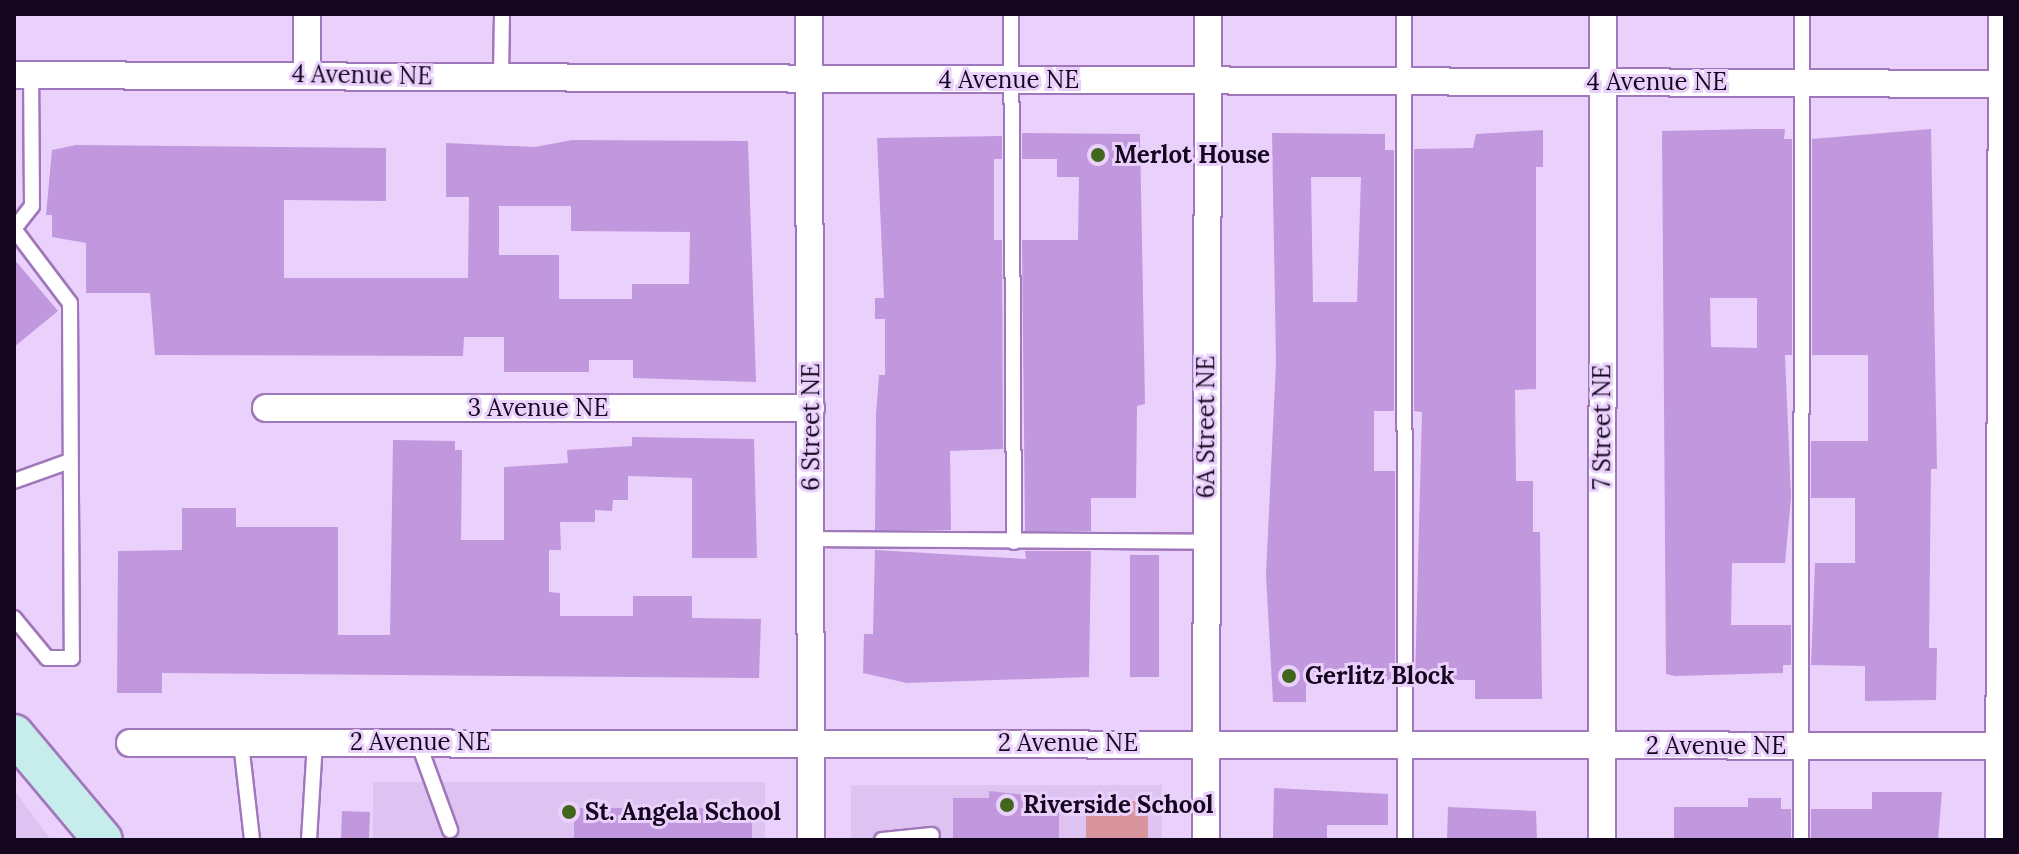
<!DOCTYPE html>
<style>
body{margin:0}
#map{position:relative;width:2019px;height:854px;overflow:hidden;background:#ead1fc;font-family:Lora,serif}
div>[style]{position:absolute}
[style*='--x']{left:calc(var(--x)*1px);top:calc(var(--y)*1px);width:calc(var(--w)*1px);rotate:calc(var(--a)*1deg)}
.built>*{inset:0;background:#dec2f2;transform-origin:0 0}
.green>*{inset:0;background:#d9959d;transform-origin:0 0}
.building>*{inset:0;background:#c197dd;transform-origin:0 0}
.roads{filter:drop-shadow(2px 0 #a077ba) drop-shadow(-2px 0 #a077ba) drop-shadow(0 2px #a077ba) drop-shadow(0 -2px #a077ba)}
.service>*{height:14px;margin:-7px;padding:0 7px;transform-origin:7px;border-radius:7px;background:#fff}
.minor>*{height:26px;margin:-13px;padding:0 13px;transform-origin:13px;border-radius:13px;background:#fff}
.secondary>*{height:38px;margin:-19px;padding:0 19px;transform-origin:19px;border-radius:19px;background:#c6edec}
.dots>*{width:22px;height:22px;translate:-50% -50%;box-sizing:border-box;border:4px solid #ead1fc;border-radius:50%}
span{translate:-50% -50%;white-space:nowrap;text-align:center;line-height:1.15;-webkit-text-stroke:6px #ead1fc;paint-order:stroke}
.street-label{font-size:24px;color:#15061f}
.poi-label{font-size:24px;color:#15061f;font-weight:700}
.left{translate:0 -50%;text-align:left}
.frame{position:absolute;inset:0;border:16px solid #15061f;pointer-events:none}
</style>
<div id="map">
<div class="built">
<i style="left:765px;top:782px;width:58px;height:392px;rotate:90deg"></i>
<i style="left:851px;top:785px;width:311px;height:55px"></i>
<i style="clip-path:polygon(14px 790px,51px 840px,14px 840px)"></i>
</div>
<div class="green">
<i style="left:1086px;top:801px;width:62px;height:39px"></i>
</div>
<div class="building">
<i style="clip-path:polygon(evenodd,1756px 129px,1785px 129px,1784px 139px,1792px 139px,1792px 355px,1785px 355px,1791px 497px,1785px 563px,1732px 563px,1731px 625px,1791px 625px,1791px 665px,1783px 665px,1783px 673px,1675px 676px,1666px 674px,1662px 131px,1756px 129px,1710px 298px,1757px 298px,1757px 348px,1711px 347px,1710px 298px)"></i>
<i style="clip-path:polygon(1931px 129px,1937px 469px,1931px 469px,1929px 648px,1937px 648px,1936px 700px,1865px 701px,1865px 666px,1811px 665px,1815px 563px,1855px 563px,1855px 498px,1811px 498px,1811px 441px,1868px 441px,1868px 355px,1812px 355px,1812px 139px)"></i>
<i style="clip-path:polygon(1543px 130px,1543px 167px,1536px 167px,1536px 389px,1515px 390px,1516px 481px,1533px 481px,1533px 532px,1540px 532px,1542px 699px,1475px 699px,1475px 680px,1415px 680px,1422px 412px,1414px 411px,1414px 149px,1473px 148px,1476px 134px)"></i>
<i style="clip-path:polygon(1022px 133px,1140px 134px,1145px 404px,1137px 406px,1136px 498px,1091px 498px,1091px 531px,1025px 531px,1022px 240px,1078px 240px,1079px 177px,1057px 177px,1057px 159px,1022px 159px)"></i>
<i style="clip-path:polygon(evenodd,1272px 133px,1385px 134px,1385px 150px,1394px 150px,1394px 411px,1374px 411px,1374px 471px,1395px 471px,1395px 680px,1306px 685px,1306px 702px,1273px 702px,1266px 575px,1276px 362px,1272px 133px,1311px 177px,1361px 177px,1357px 302px,1313px 302px,1311px 177px)"></i>
<i style="clip-path:polygon(1002px 136px,1002px 159px,994px 159px,994px 240px,1002px 240px,1003px 449px,950px 451px,951px 530px,875px 530px,876px 415px,879px 375px,885px 375px,885px 319px,875px 319px,875px 298px,884px 298px,877px 138px)"></i>
<i style="clip-path:polygon(evenodd,572px 140px,748px 141px,756px 382px,633px 378px,633px 360px,589px 360px,589px 372px,504px 372px,504px 337px,464px 337px,463px 356px,155px 355px,150px 293px,86px 293px,86px 243px,52px 237px,52px 215px,46px 215px,52px 150px,76px 145px,386px 148px,386px 201px,284px 200px,284px 278px,468px 278px,469px 197px,446px 197px,446px 143px,535px 147px,572px 140px,499px 206px,571px 206px,571px 231px,690px 232px,689px 284px,632px 284px,632px 299px,559px 299px,559px 255px,499px 255px,499px 206px)"></i>
<i style="clip-path:polygon(14px 259px,58px 311px,14px 347px)"></i>
<i style="clip-path:polygon(632px 437px,754px 439px,757px 558px,692px 558px,692px 478px,628px 476px,628px 500px,613px 500px,612px 511px,595px 510px,595px 522px,560px 522px,561px 550px,549px 550px,549px 592px,560px 593px,560px 616px,633px 616px,633px 596px,692px 596px,692px 618px,761px 619px,759px 678px,162px 673px,162px 693px,117px 693px,118px 551px,182px 550px,182px 508px,236px 508px,236px 527px,338px 527px,338px 635px,390px 635px,393px 440px,455px 441px,455px 450px,462px 450px,461px 540px,504px 540px,504px 467px,568px 463px,567px 450px,632px 446px)"></i>
<i style="clip-path:polygon(875px 550px,1026px 559px,1025px 551px,1091px 551px,1089px 677px,907px 683px,863px 673px,864px 634px,873px 634px)"></i>
<i style="left:1130px;top:555px;width:29px;height:122px"></i>
<i style="clip-path:polygon(1274px 788px,1388px 794px,1388px 825px,1327px 825px,1327px 838px,1273px 838px)"></i>
<i style="clip-path:polygon(989px 791px,1059px 799px,1059px 840px,953px 840px,953px 798px,989px 798px)"></i>
<i style="clip-path:polygon(1872px 792px,1942px 792px,1938px 840px,1811px 840px,1811px 809px,1872px 809px)"></i>
<i style="clip-path:polygon(1748px 798px,1781px 798px,1781px 809px,1791px 809px,1791px 840px,1674px 840px,1674px 807px,1748px 807px)"></i>
<i style="clip-path:polygon(1448px 807px,1536px 811px,1537px 840px,1447px 840px)"></i>
<i style="left:574px;top:808px;width:178px;height:32px"></i>
<i style="left:342px;top:811px;width:28px;height:29px;rotate:2deg"></i>
</div>
<div class="roads">
<div class="service">
<i style="--x:1011;--y:14;--w:528;--a:89.67"></i>
<i style="--x:1404;--y:14;--w:826;--a:89.93"></i>
<i style="--x:501;--y:76;--w:62;--a:-89.1"></i>
<i style="--x:14;--y:229;--w:93;--a:52.9"></i>
<i style="--x:70;--y:303;--w:355;--a:89.7"></i>
<i style="--x:72;--y:658;--w:25;--a:180"></i>
<i style="--x:47;--y:658;--w:52;--a:-129.5"></i>
<i style="--x:14;--y:229;--w:29;--a:-52"></i>
<i style="--x:32;--y:206;--w:131;--a:-90.4"></i>
<i style="--x:14;--y:481;--w:56;--a:-19.7"></i>
<i style="--x:810;--y:539;--w:395;--a:0.4"></i>
<i style="--x:418;--y:742;--w:94;--a:70"></i>
<i style="--x:241;--y:743;--w:98;--a:83.5"></i>
<i style="--x:309;--y:840;--w:98;--a:-86.5"></i>
<i style="--x:882;--y:840;--w:50;--a:-5.7"></i>
<i style="--x:1801;--y:840;--w:826;--a:-89.93"></i>
</div>
<div class="minor">
<i style="--x:307;--y:14;--w:60;--a:90"></i>
<i style="--x:809;--y:14;--w:826;--a:89.86"></i>
<i style="--x:14;--y:75;--w:1991;--a:0.26"></i>
<i style="--x:266;--y:408;--w:545;--a:0"></i>
<i style="--x:130;--y:743;--w:1875;--a:0.09"></i>
<i style="--x:1206;--y:840;--w:826;--a:-89.86"></i>
<i style="--x:1602;--y:840;--w:826;--a:-89.93"></i>
<i style="--x:1999;--y:840;--w:826;--a:-89.79"></i>
</div>
<div class="secondary">
<i style="--x:14;--y:734;--w:138;--a:50"></i>
</div>
</div>
<div class="dots">
<i style="left:1098px;top:155px;background:#43661d"></i>
<i style="left:1289px;top:676px;background:#43661d"></i>
<i style="left:1007px;top:805px;background:#43661d"></i>
<i style="left:569px;top:812px;background:#43661d"></i>
</div>
<div class="street-label">
<span style="left:362px;top:75px;rotate:1deg">4 Avenue NE</span>
<span style="left:1009px;top:80px">4 Avenue NE</span>
<span style="left:1657px;top:82px">4 Avenue NE</span>
<span style="left:538px;top:408px">3 Avenue NE</span>
<span style="left:811px;top:427px;rotate:-90deg">6 Street NE</span>
<span style="left:1206px;top:427px;rotate:-90deg">6A Street NE</span>
<span style="left:1602px;top:427px;rotate:-90deg">7 Street NE</span>
<span style="left:420px;top:742px">2 Avenue NE</span>
<span style="left:1068px;top:743px">2 Avenue NE</span>
<span style="left:1716px;top:746px">2 Avenue NE</span>
</div>
<div class="poi-label">
<span class="left" style="left:1114px;top:155px">Merlot House</span>
<span class="left" style="left:1305px;top:676px">Gerlitz Block</span>
<span class="left" style="left:1023px;top:805px">Riverside School</span>
<span class="left" style="left:585px;top:812px">St. Angela School</span>
</div>
<div class="frame"></div>
</div>
